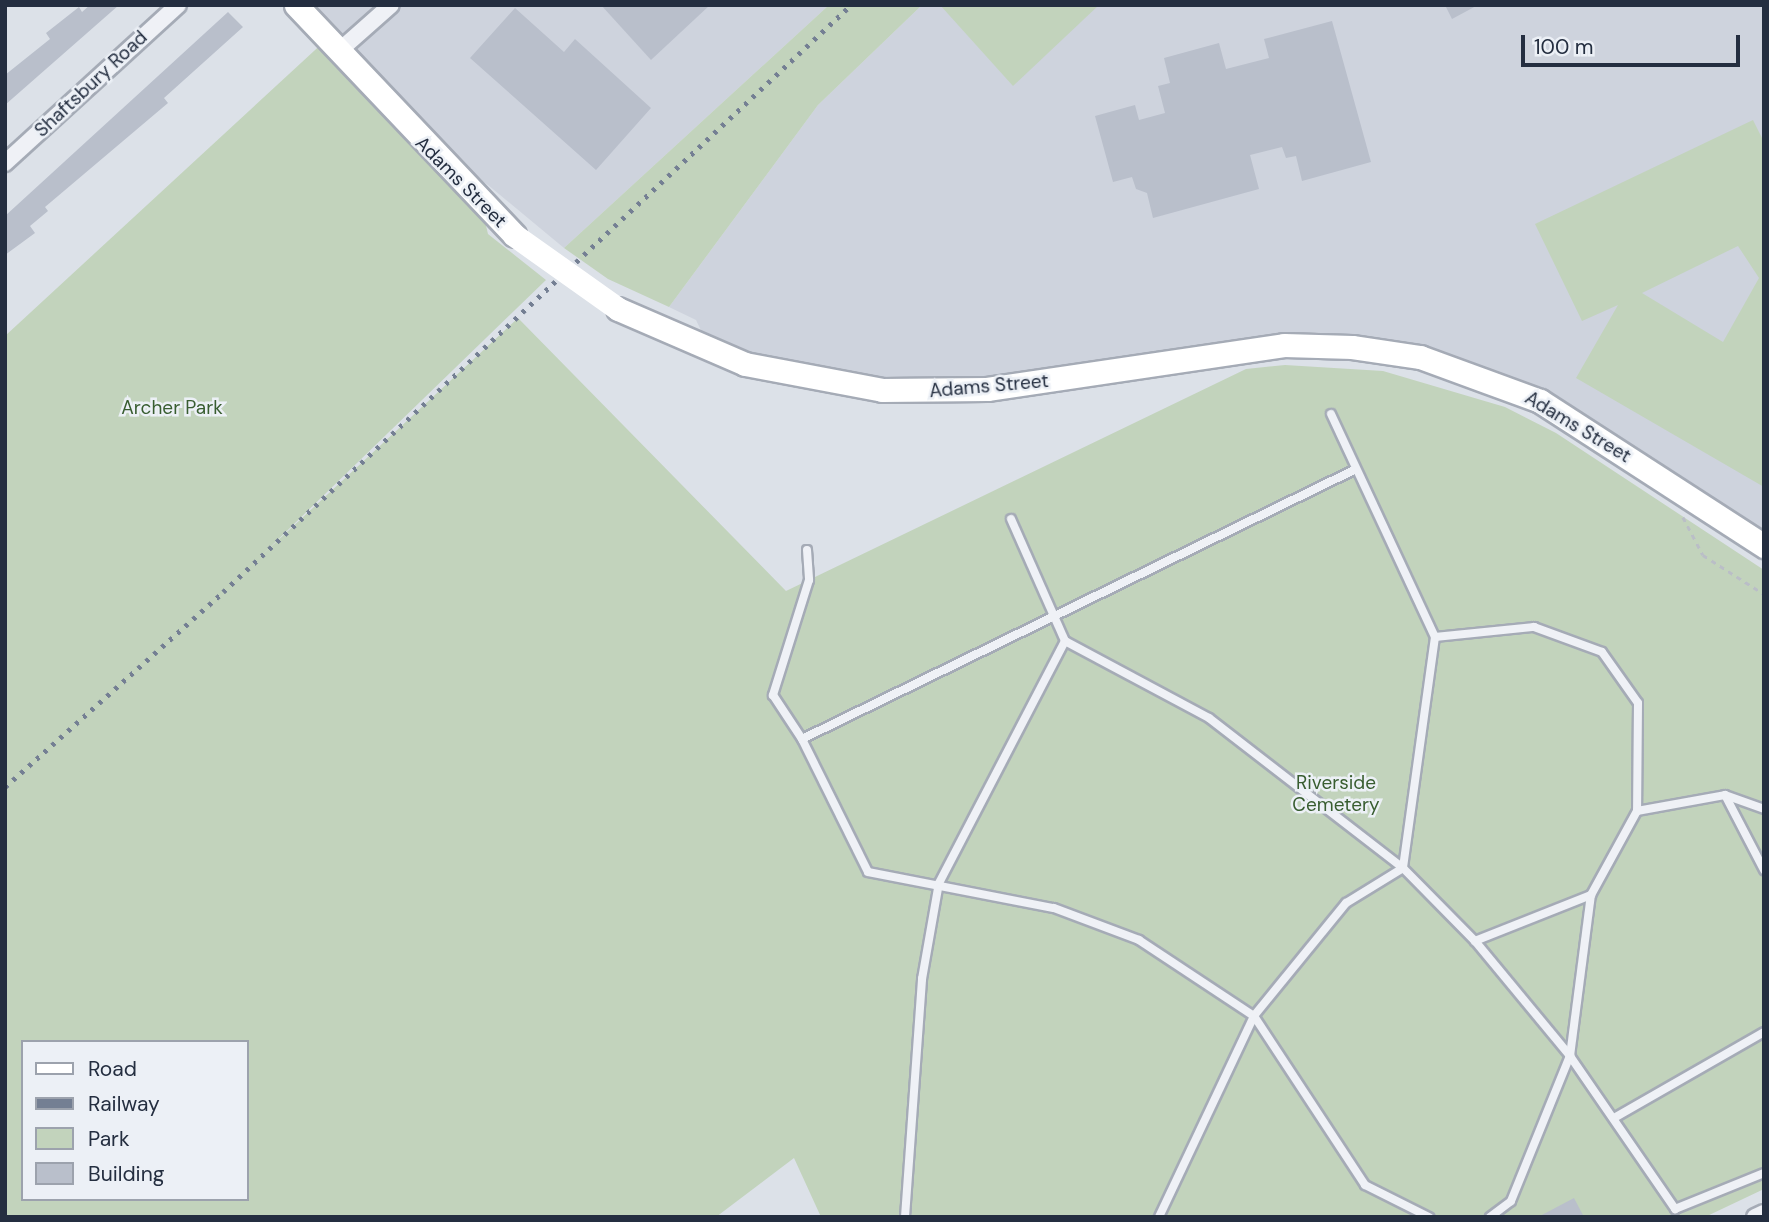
<!DOCTYPE html>
<style>
body{margin:0}
#map{position:relative;width:1769px;height:1222px;overflow:hidden;background:#dce1e8;font-family:"DM Sans",sans-serif}
div>[style]{position:absolute}
[style*='--x']{left:calc(var(--x)*1px);top:calc(var(--y)*1px);width:calc(var(--w)*1px);rotate:calc(var(--a)*1deg)}
.built>*{inset:0;background:#ced3dd}
.green>*{inset:0;background:#c2d3bc}
.building>*{inset:0;background:#b9bfcb}
.path>*{height:2.5px;margin-top:-1.25px;transform-origin:0;background:repeating-linear-gradient(90deg,#babec7 0 5px,transparent 0 10px)}
.roads{filter:drop-shadow(2px 0 #a5abb6) drop-shadow(-2px 0 #a5abb6) drop-shadow(0 2px #a5abb6) drop-shadow(0 -2px #a5abb6)}
.lane>*{height:8px;margin:-4px;padding:0 4px;transform-origin:4px;border-radius:4px;background:#eff1f6}
.street>*{height:16px;margin:-8px;padding:0 8px;transform-origin:8px;border-radius:8px;background:#eff1f6}
.secondary>*{height:23px;margin:-11.5px;padding:0 11.5px;transform-origin:11.5px;border-radius:11.5px;background:#fff}
.rail>*{height:4.5px;margin-top:-2.25px;transform-origin:0;background:repeating-linear-gradient(90deg,#747f93 0 3.5px,transparent 0 10.5px)}
.secondary-bridge>*{height:23px;margin:-11.5px;padding:0 11.5px;transform-origin:11.5px;border-radius:11.5px;background:#fff}
span{translate:-50% -50%;white-space:nowrap;text-align:center;line-height:1.15;-webkit-text-stroke:5px #ecf0f6;paint-order:stroke}
.street-label{font-size:19px;color:#242e40}
.park-label{font-size:19px;color:#385d30}
.frame{position:absolute;inset:0;border:7px solid #242e40;pointer-events:none}
.legend{position:absolute;left:21px;top:1040px;width:228px;height:161px;box-sizing:border-box;background:#ecf0f6;border:2px solid #9ca2ad;margin:0;padding:9px 12px;list-style:none;font-size:21px;color:#242e40}
.legend li{display:flex;align-items:center;gap:14px;height:35px}
.legend b{width:35px;border:2px solid #9ca2ad}
.scale{position:absolute;left:1521px;top:35px;width:219px;height:32px;box-sizing:border-box;border:4px solid #242e40;border-top:0;padding-left:9px;font-size:21px;line-height:24px;white-space:nowrap;color:#242e40;-webkit-text-stroke:5px #ecf0f6;paint-order:stroke}
</style>
<div id="map">
<div class="built">
<i style="clip-path:polygon(296px 5px,829px 5px,564px 248px,488px 185px,417px 138px)"></i>
<i style="clip-path:polygon(922px 5px,1764px 5px,1764px 546px,1566px 416px,1352px 347px,952px 392px,712px 353px,696px 320px,669px 307px,818px 105px)"></i>
</div>
<div class="green">
<i style="clip-path:polygon(829px 5px,922px 5px,818px 105px,669px 307px,608px 279px,564px 248px)"></i>
<i style="clip-path:polygon(940px 5px,1099px 5px,1013px 86px)"></i>
<i style="clip-path:polygon(evenodd,327px 39px,481px 205px,488px 234px,546px 280px,261px 556px,518px 318px,786px 591px,1246px 369px,1285px 365px,1383px 371px,1505px 407px,1556px 433px,1764px 570px,1764px 1189px,1705px 1217px,821px 1217px,794px 1158px,716px 1217px,5px 1217px,5px 336px,327px 39px,23px 1042px,247px 1042px,247px 1199px,23px 1199px,23px 1042px)"></i>
<i style="clip-path:polygon(evenodd,1753px 120px,1764px 142px,1764px 487px,1576px 378px,1618px 305px,1582px 321px,1535px 224px,1753px 120px,1738px 246px,1759px 278px,1723px 342px,1642px 293px,1738px 246px)"></i>
</div>
<div class="building">
<i style="clip-path:polygon(90px 5px,119px 5px,5px 105px,5px 75px,50px 39px,46px 33px,79px 7px,82px 12px)"></i>
<i style="clip-path:polygon(601px 5px,710px 5px,651px 60px)"></i>
<i style="clip-path:polygon(1445px 5px,1478px 5px,1452px 19px)"></i>
<i style="clip-path:polygon(515px 8px,564px 52px,575px 39px,651px 108px,596px 170px,470px 58px)"></i>
<i style="clip-path:polygon(228px 12px,243px 27px,164px 98px,168px 103px,45px 207px,48px 211px,30px 226px,35px 233px,5px 255px,5px 216px)"></i>
<i style="clip-path:polygon(1332px 21px,1371px 162px,1302px 181px,1296px 156px,1286px 158px,1282px 147px,1250px 155px,1259px 189px,1153px 218px,1147px 193px,1136px 189px,1132px 177px,1113px 182px,1095px 116px,1135px 105px,1139px 120px,1165px 113px,1158px 86px,1170px 83px,1164px 58px,1219px 43px,1226px 69px,1269px 58px,1264px 39px)"></i>
<i style="clip-path:polygon(1574px 1198px,1584px 1217px,1538px 1217px)"></i>
</div>
<div class="path">
<i style="--x:1683;--y:517;--w:43;--a:62.2"></i>
<i style="--x:1703;--y:555;--w:72;--a:32.6"></i>
</div>
<div class="roads">
<div class="lane">
<i style="--x:1331;--y:414;--w:246;--a:65"></i>
<i style="--x:1435;--y:637;--w:233;--a:97.9"></i>
<i style="--x:1403;--y:868;--w:103;--a:45.4"></i>
<i style="--x:1475;--y:941;--w:149;--a:50.4"></i>
<i style="--x:1570;--y:1056;--w:186;--a:55.5"></i>
<i style="--x:1675;--y:1209;--w:96;--a:-22"></i>
<i style="--x:1011;--y:519;--w:133;--a:66.1"></i>
<i style="--x:1065;--y:641;--w:163;--a:28.1"></i>
<i style="--x:1209;--y:718;--w:245;--a:37.7"></i>
<i style="--x:1403;--y:868;--w:67;--a:148.4"></i>
<i style="--x:1346;--y:903;--w:146;--a:129.2"></i>
<i style="--x:1254;--y:1016;--w:222;--a:115.3"></i>
<i style="--x:807;--y:550;--w:30;--a:86"></i>
<i style="--x:809;--y:580;--w:121;--a:107.4"></i>
<i style="--x:773;--y:695;--w:53;--a:56.6"></i>
<i style="--x:802;--y:739;--w:148;--a:63.6"></i>
<i style="--x:868;--y:872;--w:189;--a:11"></i>
<i style="--x:1054;--y:908;--w:91;--a:20.6"></i>
<i style="--x:1139;--y:940;--w:138;--a:33.5"></i>
<i style="--x:1254;--y:1016;--w:202;--a:56.7"></i>
<i style="--x:1365;--y:1185;--w:72;--a:26.6"></i>
<i style="--x:1435;--y:637;--w:100;--a:-5.8"></i>
<i style="--x:1534;--y:627;--w:72;--a:20.2"></i>
<i style="--x:1602;--y:652;--w:62;--a:54.8"></i>
<i style="--x:1638;--y:703;--w:108;--a:90.5"></i>
<i style="--x:1637;--y:811;--w:96;--a:118.7"></i>
<i style="--x:1591;--y:895;--w:125;--a:158.4"></i>
<i style="--x:802;--y:739;--w:614;--a:-25.98"></i>
<i style="--x:1725;--y:795;--w:85;--a:62.5"></i>
<i style="--x:1637;--y:811;--w:89;--a:-10.3"></i>
<i style="--x:1725;--y:795;--w:41;--a:19.7"></i>
<i style="--x:1614;--y:1118;--w:173;--a:-29.8"></i>
<i style="--x:905;--y:1217;--w:239;--a:-85.9"></i>
<i style="--x:922;--y:979;--w:97;--a:-80"></i>
<i style="--x:939;--y:883;--w:273;--a:-62.5"></i>
<i style="--x:1490;--y:1217;--w:26;--a:-37"></i>
<i style="--x:1511;--y:1201;--w:157;--a:-67.9"></i>
<i style="--x:1570;--y:1056;--w:162;--a:-82.6"></i>
</div>
<div class="street">
<i style="--x:339;--y:51;--w:69;--a:-41.5"></i>
<i style="--x:5;--y:163;--w:234;--a:-42.4"></i>
<i style="--x:1755;--y:1217;--w:10;--a:-24"></i>
</div>
<div class="secondary">
<i style="--x:296;--y:5;--w:317;--a:46.5"></i>
<i style="--x:618;--y:309;--w:138;--a:23.4"></i>
<i style="--x:745;--y:364;--w:139;--a:10.7"></i>
<i style="--x:882;--y:390;--w:105;--a:-0.5"></i>
<i style="--x:987;--y:389;--w:300;--a:-8.4"></i>
<i style="--x:1284;--y:345;--w:68;--a:1.7"></i>
<i style="--x:1352;--y:347;--w:69;--a:8.4"></i>
<i style="--x:1420;--y:357;--w:128;--a:20.1"></i>
<i style="--x:1540;--y:401;--w:267;--a:32.9"></i>
</div>
</div>
<div class="rail">
<i style="--x:5;--y:787;--w:292;--a:-41.8"></i>
<i style="--x:223;--y:592;--w:860;--a:-43.07"></i>
</div>
<div class="secondary-bridge">
<i style="--x:514;--y:235;--w:128;--a:35.4"></i>
</div>
<div class="street-label">
<span style="left:91px;top:84px;rotate:-43deg">Shaftsbury Road</span>
<span style="left:461px;top:182px;rotate:45deg">Adams Street</span>
<span style="left:989px;top:386px;rotate:-5deg">Adams Street</span>
<span style="left:1578px;top:427px;rotate:31deg">Adams Street</span>
</div>
<div class="park-label">
<span style="left:172px;top:408px">Archer Park</span>
<span style="left:1336px;top:794px">Riverside<br>Cemetery</span>
</div>
<div class="frame"></div>
<ul class="legend">
<li><b style="height:9px;background:#fff"></b>Road</li>
<li><b style="height:9px;background:#747f93"></b>Railway</li>
<li><b style="height:19px;background:#c2d3bc"></b>Park</li>
<li><b style="height:19px;background:#b9bfcb"></b>Building</li>
</ul>
<div class="scale">100 m</div>
</div>
